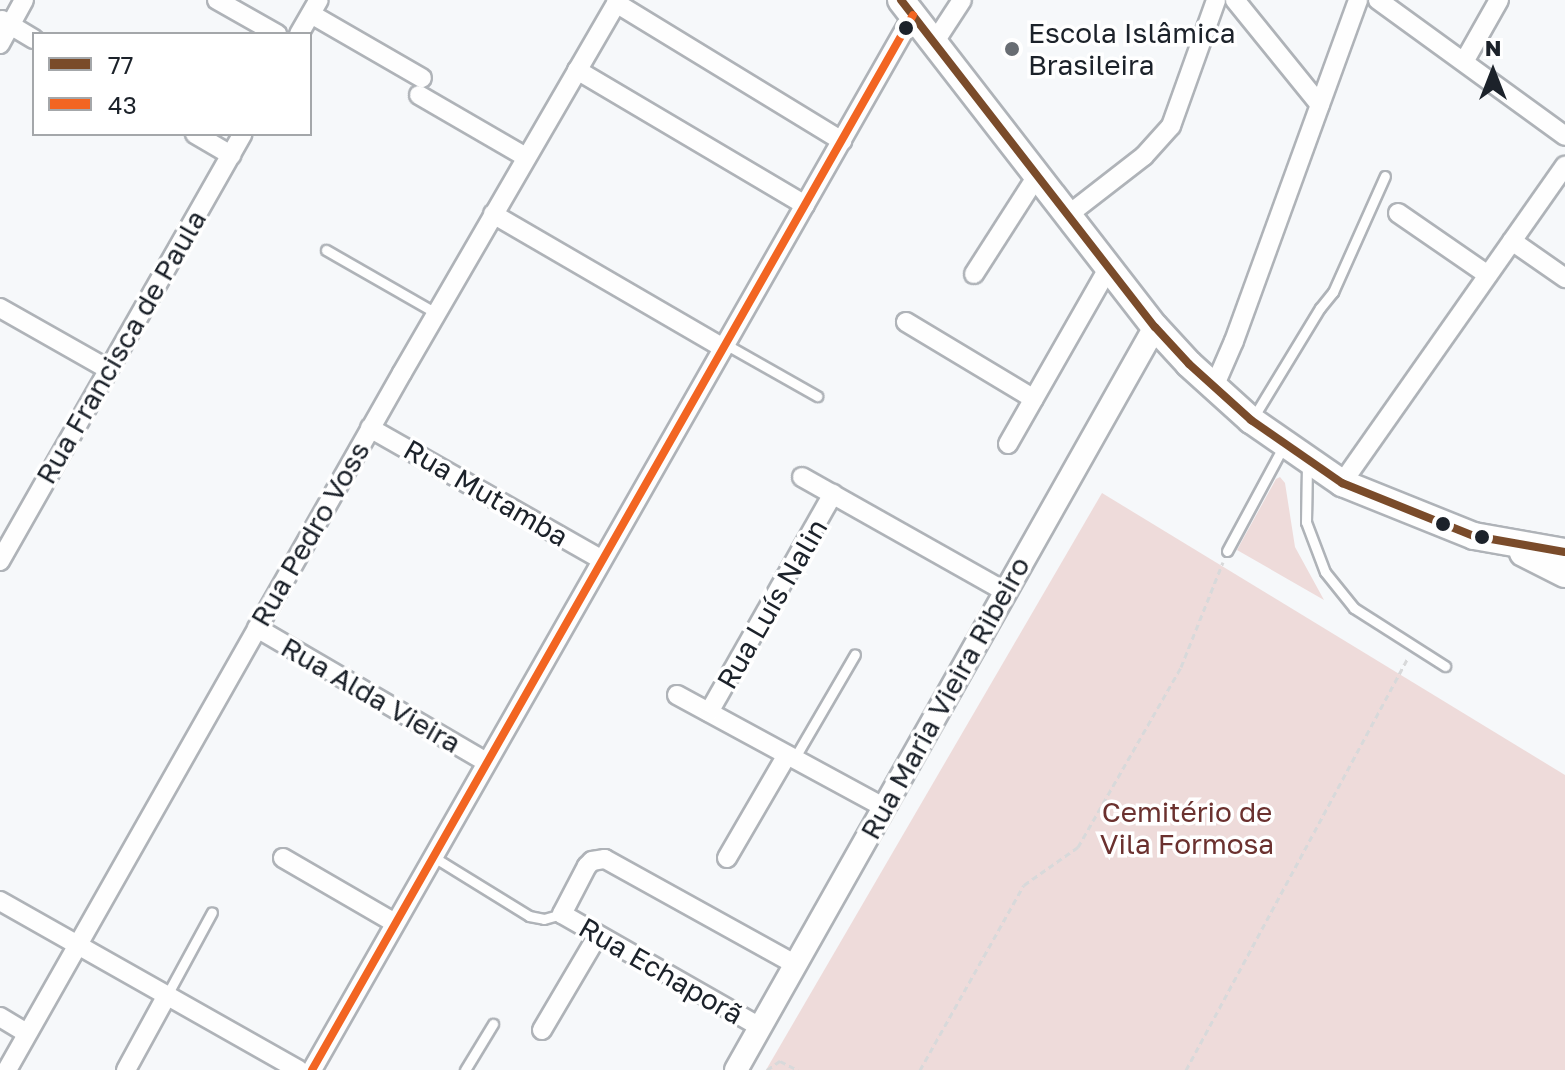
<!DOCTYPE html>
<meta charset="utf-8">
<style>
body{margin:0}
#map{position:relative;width:1565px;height:1070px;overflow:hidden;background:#f6f8fa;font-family:"Golos Text",sans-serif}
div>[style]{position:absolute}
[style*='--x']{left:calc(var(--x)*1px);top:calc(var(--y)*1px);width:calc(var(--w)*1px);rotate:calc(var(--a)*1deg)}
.green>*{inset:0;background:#eedbda}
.path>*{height:3px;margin-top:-1.5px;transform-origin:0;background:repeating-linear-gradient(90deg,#d8d9da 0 6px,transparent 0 10px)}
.roads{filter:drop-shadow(2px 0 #afb3b8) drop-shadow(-2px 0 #afb3b8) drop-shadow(0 2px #afb3b8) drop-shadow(0 -2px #afb3b8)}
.service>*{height:9px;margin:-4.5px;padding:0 4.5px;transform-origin:4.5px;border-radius:4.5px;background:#fefefe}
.minor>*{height:18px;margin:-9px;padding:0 9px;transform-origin:9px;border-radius:9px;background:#fefefe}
.tertiary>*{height:22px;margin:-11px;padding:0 11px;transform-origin:11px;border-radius:11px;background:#fefefe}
.secondary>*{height:26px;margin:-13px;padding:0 13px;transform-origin:13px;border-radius:13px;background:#fefefe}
.bus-1>*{height:8px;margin:-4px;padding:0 4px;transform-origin:4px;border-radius:4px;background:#7a4b2a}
.bus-2>*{height:8px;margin:-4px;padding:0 4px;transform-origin:4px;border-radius:4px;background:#f26522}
.dots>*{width:22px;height:22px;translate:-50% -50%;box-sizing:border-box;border:4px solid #fff;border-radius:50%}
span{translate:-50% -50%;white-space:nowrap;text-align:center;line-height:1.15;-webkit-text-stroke:7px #fff;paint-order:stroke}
.poi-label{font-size:28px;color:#1c222a}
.left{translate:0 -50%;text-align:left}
.street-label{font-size:28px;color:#1c222a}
.park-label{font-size:28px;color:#6b312f}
.legend{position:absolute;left:32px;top:32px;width:280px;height:104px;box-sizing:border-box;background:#fff;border:2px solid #a4a7aa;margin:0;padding:10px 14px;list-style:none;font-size:24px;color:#1c222a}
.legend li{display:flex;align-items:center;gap:16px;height:40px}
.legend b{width:40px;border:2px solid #a4a7aa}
.north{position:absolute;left:1453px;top:32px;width:80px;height:80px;-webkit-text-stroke:6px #fff;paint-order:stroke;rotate:0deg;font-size:22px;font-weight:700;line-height:32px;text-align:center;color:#1c222a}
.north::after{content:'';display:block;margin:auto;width:28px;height:36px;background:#1c222a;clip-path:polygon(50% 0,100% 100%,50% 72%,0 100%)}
</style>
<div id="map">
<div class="green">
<i style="clip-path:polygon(1280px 477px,1285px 483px,1295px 547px,1324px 600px,1237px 550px,1276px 479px)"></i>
<i style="clip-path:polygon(1102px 493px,1565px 775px,1565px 1070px,766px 1070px)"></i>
</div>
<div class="path">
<i style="--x:767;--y:1070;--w:16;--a:-35"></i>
<i style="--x:780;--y:1061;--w:20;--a:27"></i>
<i style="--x:920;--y:1070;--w:212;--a:-60.7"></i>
<i style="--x:1024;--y:885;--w:66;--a:-35.1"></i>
<i style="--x:1078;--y:847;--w:207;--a:-60.2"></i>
<i style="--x:1181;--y:667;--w:113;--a:-68.2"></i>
<i style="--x:1186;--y:1070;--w:469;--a:-61.7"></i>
</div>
<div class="roads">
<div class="service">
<i style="--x:326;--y:250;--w:127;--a:29.8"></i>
<i style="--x:725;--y:344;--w:106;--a:29.5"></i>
<i style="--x:1253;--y:418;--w:129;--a:-58.7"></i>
<i style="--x:1320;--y:308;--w:21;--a:-51"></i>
<i style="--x:1333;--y:292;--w:127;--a:-65.9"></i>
<i style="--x:1307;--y:465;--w:57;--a:91"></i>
<i style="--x:1306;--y:522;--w:53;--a:69.2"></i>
<i style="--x:1325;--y:572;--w:46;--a:51.1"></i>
<i style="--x:1354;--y:608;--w:108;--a:32.5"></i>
<i style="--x:1227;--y:551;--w:120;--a:-61.7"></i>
<i style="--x:794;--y:759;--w:121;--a:-59.8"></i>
<i style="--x:432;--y:856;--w:114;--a:31.7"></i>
<i style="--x:529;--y:916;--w:15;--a:11"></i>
<i style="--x:544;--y:919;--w:19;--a:-16"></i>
<i style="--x:167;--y:995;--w:94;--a:-61.5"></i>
<i style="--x:465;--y:1070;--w:54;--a:-58.7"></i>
</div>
<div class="minor">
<i style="--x:217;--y:0;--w:69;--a:29.5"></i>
<i style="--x:1235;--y:0;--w:135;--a:51"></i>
<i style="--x:1378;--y:0;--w:231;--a:36"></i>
<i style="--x:616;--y:3;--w:265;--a:31.4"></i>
<i style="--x:311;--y:14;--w:128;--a:30"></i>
<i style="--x:2;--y:20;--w:37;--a:31"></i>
<i style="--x:299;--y:34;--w:39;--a:-60"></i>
<i style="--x:934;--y:43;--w:51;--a:-56.9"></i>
<i style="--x:0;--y:44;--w:50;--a:-61.4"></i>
<i style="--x:1465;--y:60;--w:69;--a:-60.5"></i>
<i style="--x:577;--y:70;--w:265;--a:30.6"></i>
<i style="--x:419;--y:95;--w:124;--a:30.1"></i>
<i style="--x:195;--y:134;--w:42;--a:30.3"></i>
<i style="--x:1398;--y:213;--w:109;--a:34.6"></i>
<i style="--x:493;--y:214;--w:266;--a:30.2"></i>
<i style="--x:1068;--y:215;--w:96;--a:-37.8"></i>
<i style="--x:1144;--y:156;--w:40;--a:-48"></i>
<i style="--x:1171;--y:126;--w:134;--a:-70.3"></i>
<i style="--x:1512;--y:241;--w:65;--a:34.9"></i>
<i style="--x:974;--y:274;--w:117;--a:-57.3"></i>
<i style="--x:0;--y:308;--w:124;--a:29.5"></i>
<i style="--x:906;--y:322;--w:149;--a:31"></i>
<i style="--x:1214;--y:387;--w:50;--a:-66.5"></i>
<i style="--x:1234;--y:341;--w:363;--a:-70"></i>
<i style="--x:370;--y:428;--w:266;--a:29.6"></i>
<i style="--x:1008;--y:444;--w:204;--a:-60.3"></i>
<i style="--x:802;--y:477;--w:232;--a:29.4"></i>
<i style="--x:1342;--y:483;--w:388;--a:-54.9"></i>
<i style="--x:0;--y:561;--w:491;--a:-60.4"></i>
<i style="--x:257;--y:628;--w:265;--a:30.3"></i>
<i style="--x:677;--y:695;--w:234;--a:28.5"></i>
<i style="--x:709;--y:712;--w:251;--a:-60.4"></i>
<i style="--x:283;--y:858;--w:129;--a:30.1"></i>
<i style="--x:727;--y:858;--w:119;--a:-59.8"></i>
<i style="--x:0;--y:901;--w:343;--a:29.5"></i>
<i style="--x:0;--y:1017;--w:31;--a:31"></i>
<i style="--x:760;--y:1027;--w:228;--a:-150.3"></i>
<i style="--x:562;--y:914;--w:54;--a:-62.5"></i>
<i style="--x:587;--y:866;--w:7;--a:-45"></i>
<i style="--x:592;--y:861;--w:13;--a:-9"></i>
<i style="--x:605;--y:859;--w:218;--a:29"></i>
<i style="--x:542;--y:1030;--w:110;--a:-59.5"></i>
<i style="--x:7;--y:1070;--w:801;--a:-60.46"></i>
<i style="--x:402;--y:373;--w:431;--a:-59.9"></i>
<i style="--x:126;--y:1070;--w:85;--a:-61.3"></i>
<i style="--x:312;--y:1070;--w:1214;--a:-60.33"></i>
</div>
<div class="tertiary">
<i style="--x:736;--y:1070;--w:853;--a:-60.58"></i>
</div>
<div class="secondary">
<i style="--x:901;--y:0;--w:414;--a:52.2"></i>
<i style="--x:1155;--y:327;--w:50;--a:47.4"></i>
<i style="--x:1189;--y:364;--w:84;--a:42.1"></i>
<i style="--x:1251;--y:420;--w:111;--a:34.7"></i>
<i style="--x:1342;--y:483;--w:142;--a:21.9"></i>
<i style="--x:1474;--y:536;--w:92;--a:10"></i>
<i style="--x:1523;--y:553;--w:47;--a:26.6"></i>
</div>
</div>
<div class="bus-1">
<i style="--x:901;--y:0;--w:414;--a:52.2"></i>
<i style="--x:1155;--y:327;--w:50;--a:47.4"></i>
<i style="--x:1189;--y:364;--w:84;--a:42.1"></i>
<i style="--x:1251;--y:420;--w:111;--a:34.7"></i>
<i style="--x:1342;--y:483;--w:142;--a:21.9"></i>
<i style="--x:1474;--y:536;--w:92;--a:10"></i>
</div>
<div class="bus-2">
<i style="--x:312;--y:1070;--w:1214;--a:-60.33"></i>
</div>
<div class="dots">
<i style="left:906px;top:28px;background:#1c222a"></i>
<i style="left:1012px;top:49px;background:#686d73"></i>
<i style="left:1443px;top:524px;background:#1c222a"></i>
<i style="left:1482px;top:537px;background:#1c222a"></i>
</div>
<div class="poi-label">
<span class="left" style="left:1028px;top:49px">Escola Islâmica<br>Brasileira</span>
</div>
<div class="street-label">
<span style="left:121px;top:347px;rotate:-60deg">Rua Francisca de Paula</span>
<span style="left:486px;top:493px;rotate:30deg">Rua Mutamba</span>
<span style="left:310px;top:534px;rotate:-60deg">Rua Pedro Voss</span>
<span style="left:772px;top:604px;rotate:-60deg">Rua Luís Nalin</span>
<span style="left:371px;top:695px;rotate:30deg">Rua Alda Vieira</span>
<span style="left:945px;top:698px;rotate:-61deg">Rua Maria Vieira Ribeiro</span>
<span style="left:661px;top:971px;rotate:30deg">Rua Echaporã</span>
</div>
<div class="park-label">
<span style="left:1187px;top:828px">Cemitério de<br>Vila Formosa</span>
</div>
<ul class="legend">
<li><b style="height:10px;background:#7a4b2a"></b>77</li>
<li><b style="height:10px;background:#f26522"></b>43</li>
</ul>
<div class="north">N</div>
</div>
